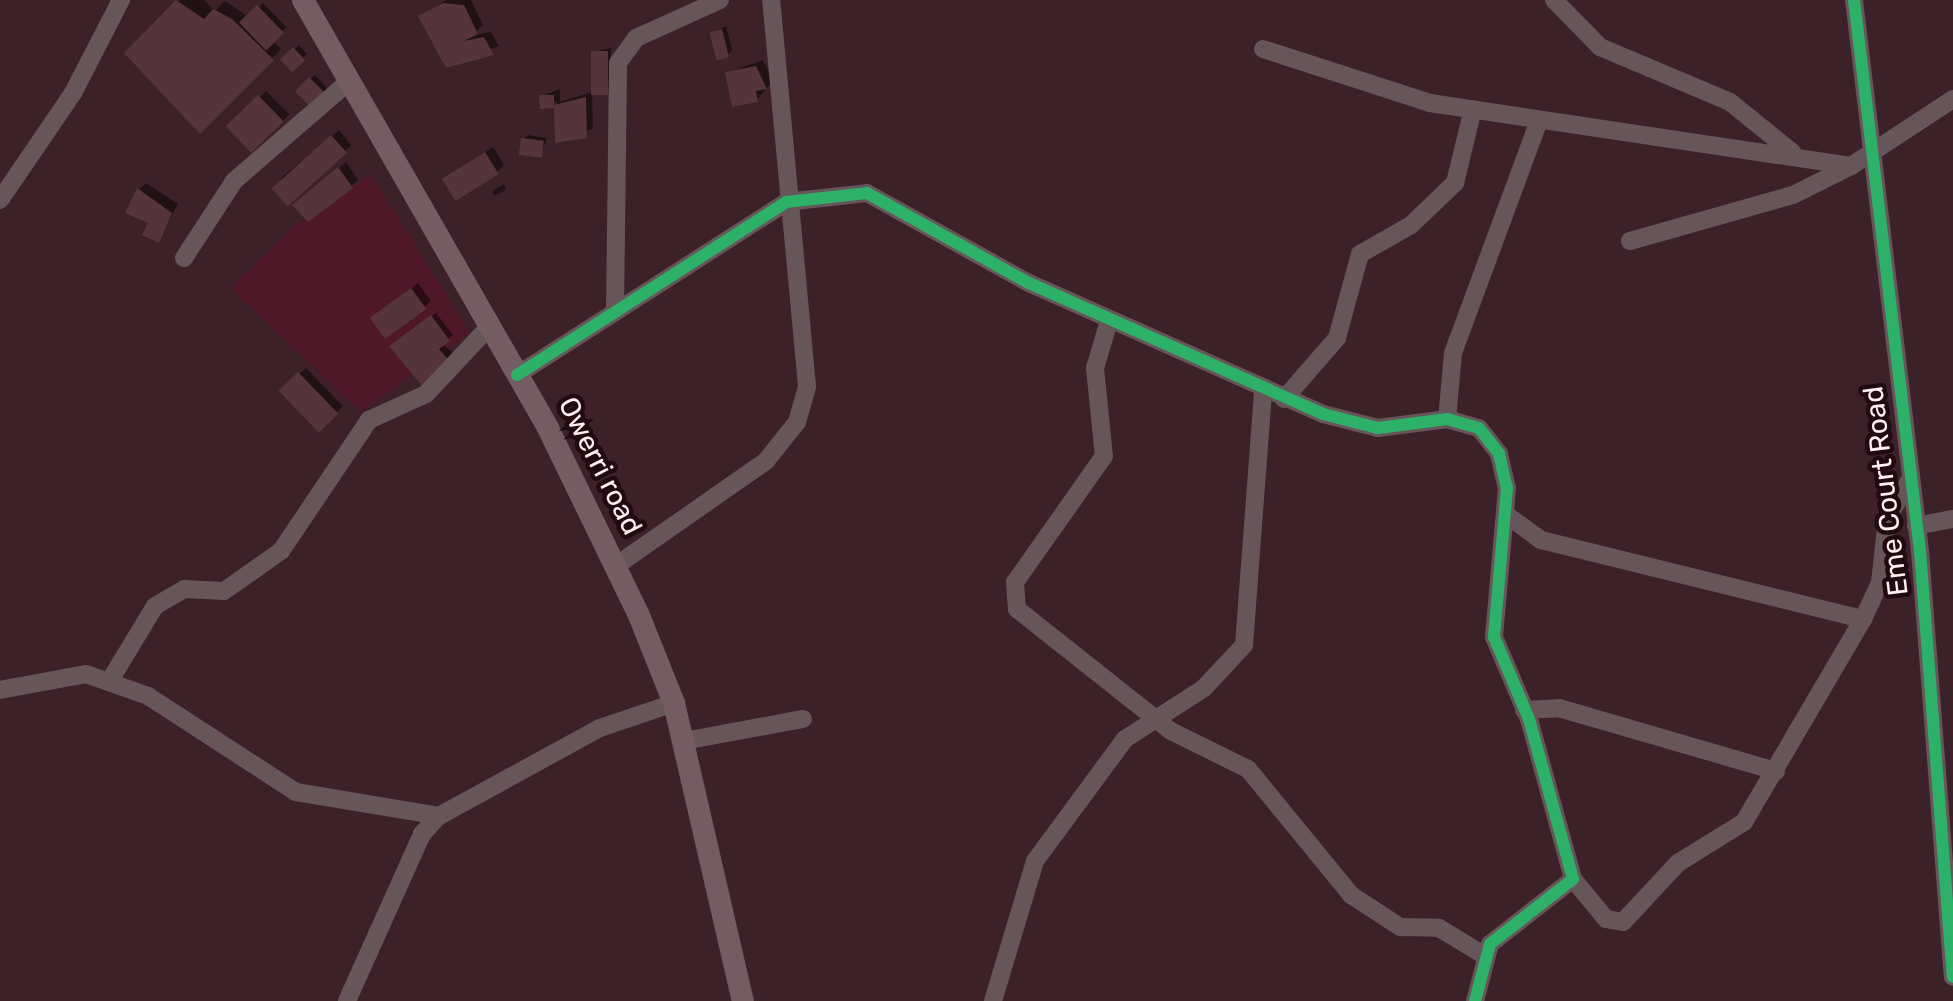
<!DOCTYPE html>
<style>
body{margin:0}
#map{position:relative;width:1953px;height:1001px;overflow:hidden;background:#3c2129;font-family:Rubik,sans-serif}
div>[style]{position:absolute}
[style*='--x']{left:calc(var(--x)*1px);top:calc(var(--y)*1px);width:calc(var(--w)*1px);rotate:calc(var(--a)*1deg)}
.built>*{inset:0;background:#4f1829}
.shadow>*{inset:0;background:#0007;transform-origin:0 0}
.building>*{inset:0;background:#55353b;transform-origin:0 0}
.minor>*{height:18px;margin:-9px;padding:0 9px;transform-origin:9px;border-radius:9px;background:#665659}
.major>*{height:22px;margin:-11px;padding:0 11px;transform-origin:11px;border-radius:11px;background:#735c62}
.cycleway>*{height:12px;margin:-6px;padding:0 6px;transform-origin:6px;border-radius:6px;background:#2db169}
span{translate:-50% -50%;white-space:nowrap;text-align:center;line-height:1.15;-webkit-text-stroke:9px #210a10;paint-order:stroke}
.street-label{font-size:28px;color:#fdeff2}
</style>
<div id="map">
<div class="built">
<i style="clip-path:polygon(371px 174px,470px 333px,361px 412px,230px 288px,296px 224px)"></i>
</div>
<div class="shadow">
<i style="clip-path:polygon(180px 0,204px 0,215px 11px,225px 1px,249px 17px,263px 3px,286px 27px,273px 41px,281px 49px,201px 131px,127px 53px)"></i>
<i style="clip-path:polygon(446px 0,471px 0,483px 25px,473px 35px,491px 32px,499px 46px,447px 65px,421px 17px)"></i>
<i style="clip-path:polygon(726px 26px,732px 50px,728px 55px,712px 33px)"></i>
<i style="left:299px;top:45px;width:12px;height:21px;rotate:48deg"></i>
<i style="clip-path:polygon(611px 48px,610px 89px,592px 93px,593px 129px,557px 140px,557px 102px,542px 96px,560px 89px,560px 102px,592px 92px,594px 52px)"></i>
<i style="clip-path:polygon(763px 60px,773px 80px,757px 100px,727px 73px)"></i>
<i style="left:315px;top:75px;width:19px;height:23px;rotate:47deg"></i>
<i style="left:266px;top:91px;width:33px;height:52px;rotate:45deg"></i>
<i style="clip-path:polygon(339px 130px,351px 145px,345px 152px,279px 180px)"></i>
<i style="clip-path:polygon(528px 135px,547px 138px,541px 155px,524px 139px)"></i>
<i style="clip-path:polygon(493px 147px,504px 165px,497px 172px,452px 173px)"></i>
<i style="clip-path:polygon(346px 162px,358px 180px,351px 186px,302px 199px)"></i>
<i style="clip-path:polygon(146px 183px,178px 204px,158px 240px,139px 190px)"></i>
<i style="clip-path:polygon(504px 184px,506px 190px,494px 196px,492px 191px)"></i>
<i style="clip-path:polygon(418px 283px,431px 301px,424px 307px,380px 312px)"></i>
<i style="clip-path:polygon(436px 313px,453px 335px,442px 344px,456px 355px,449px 361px,400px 339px)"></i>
<i style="left:306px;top:368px;width:53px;height:33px;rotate:46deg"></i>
</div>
<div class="building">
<i style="clip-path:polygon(176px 0,204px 19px,213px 9px,232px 19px,274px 60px,200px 134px,124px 53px)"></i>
<i style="clip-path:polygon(443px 3px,464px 5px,478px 34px,464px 41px,484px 37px,494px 55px,446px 68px,418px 16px)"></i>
<i style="left:257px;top:5px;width:39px;height:25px;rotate:46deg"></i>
<i style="left:722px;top:29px;width:29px;height:13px;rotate:76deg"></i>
<i style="left:293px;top:47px;width:18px;height:18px;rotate:47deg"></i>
<i style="left:591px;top:51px;width:17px;height:44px"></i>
<i style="clip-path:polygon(756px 66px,767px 89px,756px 91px,758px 102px,732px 107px,725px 72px)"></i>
<i style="left:309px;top:77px;width:24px;height:20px;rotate:45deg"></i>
<i style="left:258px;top:95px;width:37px;height:45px;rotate:46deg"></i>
<i style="clip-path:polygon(539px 95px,554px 95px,554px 105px,586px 97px,587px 138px,555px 143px,554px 108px,540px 109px)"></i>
<i style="left:331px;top:135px;width:24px;height:80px;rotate:48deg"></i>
<i style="left:521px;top:138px;width:23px;height:17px;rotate:7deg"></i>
<i style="left:485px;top:152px;width:26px;height:51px;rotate:58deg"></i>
<i style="clip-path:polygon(338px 167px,353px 188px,308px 222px,292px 205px)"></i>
<i style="clip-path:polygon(137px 188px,172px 213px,159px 243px,142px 235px,148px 223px,125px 213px)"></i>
<i style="left:411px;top:288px;width:26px;height:51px;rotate:54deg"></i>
<i style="clip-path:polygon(431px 315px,450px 341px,439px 349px,451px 363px,423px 387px,389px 346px)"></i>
<i style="left:298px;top:372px;width:58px;height:27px;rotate:46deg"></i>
</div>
<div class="minor">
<i style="--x:1554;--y:0;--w:66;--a:45.6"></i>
<i style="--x:1600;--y:47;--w:141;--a:22.9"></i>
<i style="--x:1730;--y:102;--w:80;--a:38.9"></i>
<i style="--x:1854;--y:0;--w:555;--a:83.17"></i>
<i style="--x:1920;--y:551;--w:427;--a:85.6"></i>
<i style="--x:1263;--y:49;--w:176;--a:17.9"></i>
<i style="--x:1430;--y:103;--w:426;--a:8.5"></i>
<i style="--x:1851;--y:166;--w:122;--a:-33.3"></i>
<i style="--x:0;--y:200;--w:130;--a:-55.7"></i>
<i style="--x:73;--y:93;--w:105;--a:-62.7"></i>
<i style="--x:1630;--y:241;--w:169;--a:-15.8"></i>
<i style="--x:1793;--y:195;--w:65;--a:-26.6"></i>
<i style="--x:184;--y:258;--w:92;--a:-57"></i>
<i style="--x:234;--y:181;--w:148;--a:-40.9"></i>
<i style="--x:615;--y:312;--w:249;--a:-89.3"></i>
<i style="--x:618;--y:63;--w:31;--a:-54"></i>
<i style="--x:636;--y:38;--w:92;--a:-24.3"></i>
<i style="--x:1109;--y:321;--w:49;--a:106.6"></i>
<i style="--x:1095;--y:368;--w:88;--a:84.2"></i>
<i style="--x:1104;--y:456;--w:154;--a:125.2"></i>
<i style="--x:1015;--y:582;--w:27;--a:86"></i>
<i style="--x:1017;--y:609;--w:196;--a:38.4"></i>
<i style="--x:1171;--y:731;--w:86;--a:26.3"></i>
<i style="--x:1248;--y:769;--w:163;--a:50.7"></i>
<i style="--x:1351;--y:895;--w:59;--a:33.1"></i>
<i style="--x:1400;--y:927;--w:39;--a:1"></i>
<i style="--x:1439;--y:928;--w:50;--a:31.2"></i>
<i style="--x:517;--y:375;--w:320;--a:-32.7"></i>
<i style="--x:786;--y:202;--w:81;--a:-6.3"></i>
<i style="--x:867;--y:193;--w:185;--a:29.1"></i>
<i style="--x:1029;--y:283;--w:322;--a:24"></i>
<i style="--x:1323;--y:414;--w:57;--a:14.3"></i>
<i style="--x:1378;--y:428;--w:70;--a:-7.4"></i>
<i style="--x:1447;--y:419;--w:33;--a:16"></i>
<i style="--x:1479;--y:428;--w:33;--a:52"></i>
<i style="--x:1499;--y:454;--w:35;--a:77"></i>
<i style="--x:1507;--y:488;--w:150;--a:95"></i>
<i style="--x:1494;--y:637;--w:89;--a:66.9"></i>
<i style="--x:1529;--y:719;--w:166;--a:74.6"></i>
<i style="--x:1573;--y:879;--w:105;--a:141.9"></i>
<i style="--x:1490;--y:944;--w:59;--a:104.7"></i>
<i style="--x:1284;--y:399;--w:81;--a:-49"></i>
<i style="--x:1337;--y:338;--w:87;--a:-74.7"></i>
<i style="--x:1360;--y:254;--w:59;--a:-29.6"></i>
<i style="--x:1411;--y:225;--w:61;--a:-43.7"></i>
<i style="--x:1455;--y:183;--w:76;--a:-76.3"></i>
<i style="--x:1447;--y:419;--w:66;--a:-84.8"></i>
<i style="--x:1453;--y:353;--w:245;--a:-69.7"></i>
<i style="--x:1508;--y:516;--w:41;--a:36"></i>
<i style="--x:1541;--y:540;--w:332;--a:13.8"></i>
<i style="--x:1916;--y:526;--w:38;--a:-11"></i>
<i style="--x:617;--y:565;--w:182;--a:-34.9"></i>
<i style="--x:766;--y:461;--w:50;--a:-51.5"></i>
<i style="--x:797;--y:422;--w:37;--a:-74"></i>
<i style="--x:807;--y:386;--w:388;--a:-95.3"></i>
<i style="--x:109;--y:682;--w:89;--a:-58.8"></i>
<i style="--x:155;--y:606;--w:34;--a:-30"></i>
<i style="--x:184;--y:589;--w:40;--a:2.9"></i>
<i style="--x:224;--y:591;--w:70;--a:-35.1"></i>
<i style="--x:281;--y:551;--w:158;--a:-56.1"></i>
<i style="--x:369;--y:420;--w:63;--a:-24.5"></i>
<i style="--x:426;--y:394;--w:92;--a:-46.8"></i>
<i style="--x:0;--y:690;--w:87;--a:-10.5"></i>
<i style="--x:86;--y:674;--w:66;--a:19.5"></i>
<i style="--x:148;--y:696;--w:176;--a:33"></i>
<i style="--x:296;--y:792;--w:145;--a:9.5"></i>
<i style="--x:1524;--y:710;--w:35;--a:-3"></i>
<i style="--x:1559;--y:708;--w:226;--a:16.2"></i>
<i style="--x:684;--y:741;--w:121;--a:-10.5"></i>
<i style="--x:1573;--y:879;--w:52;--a:50.5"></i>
<i style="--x:1606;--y:919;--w:17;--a:10"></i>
<i style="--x:1623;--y:922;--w:81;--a:-47"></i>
<i style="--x:1678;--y:863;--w:78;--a:-31.8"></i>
<i style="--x:1744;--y:822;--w:235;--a:-59.6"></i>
<i style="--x:1863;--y:619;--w:40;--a:-65"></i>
<i style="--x:1880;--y:583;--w:64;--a:-83.8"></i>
<i style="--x:1887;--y:519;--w:44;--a:-59.9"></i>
<i style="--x:347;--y:1001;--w:183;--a:-65.8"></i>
<i style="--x:422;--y:834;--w:25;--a:-47"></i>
<i style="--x:439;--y:816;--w:183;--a:-28.7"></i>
<i style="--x:600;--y:728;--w:78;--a:-18.7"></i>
<i style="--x:993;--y:1001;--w:146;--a:-73.3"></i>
<i style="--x:1035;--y:861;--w:152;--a:-53.6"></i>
<i style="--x:1125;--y:739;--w:94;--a:-32.8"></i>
<i style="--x:1204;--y:688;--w:59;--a:-47.1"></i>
<i style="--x:1244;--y:645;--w:256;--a:-85.7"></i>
</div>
<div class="major">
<i style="--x:303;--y:0;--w:493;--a:60.2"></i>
<i style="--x:548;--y:428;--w:206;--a:64.1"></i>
<i style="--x:638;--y:613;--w:97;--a:68.2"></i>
<i style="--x:674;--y:703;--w:306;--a:77"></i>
</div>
<div class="cycleway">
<i style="--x:1854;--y:0;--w:555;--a:83.17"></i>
<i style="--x:1920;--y:551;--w:427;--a:85.6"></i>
<i style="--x:517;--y:375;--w:320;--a:-32.7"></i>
<i style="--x:786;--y:202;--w:81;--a:-6.3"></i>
<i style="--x:867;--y:193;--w:185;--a:29.1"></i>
<i style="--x:1029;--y:283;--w:322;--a:24"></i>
<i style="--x:1323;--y:414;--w:57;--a:14.3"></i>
<i style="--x:1378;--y:428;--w:70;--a:-7.4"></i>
<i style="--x:1447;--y:419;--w:33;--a:16"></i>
<i style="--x:1479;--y:428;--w:33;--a:52"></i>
<i style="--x:1499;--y:454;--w:35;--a:77"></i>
<i style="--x:1507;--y:488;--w:150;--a:95"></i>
<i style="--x:1494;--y:637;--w:89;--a:66.9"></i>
<i style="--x:1529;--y:719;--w:166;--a:74.6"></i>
<i style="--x:1573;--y:879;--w:105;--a:141.9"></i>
<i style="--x:1490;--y:944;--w:59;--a:104.7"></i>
</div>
<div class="street-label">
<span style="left:600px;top:466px;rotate:63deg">Owerri road</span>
<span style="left:1886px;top:491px;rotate:-97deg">Eme Court Road</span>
</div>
</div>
